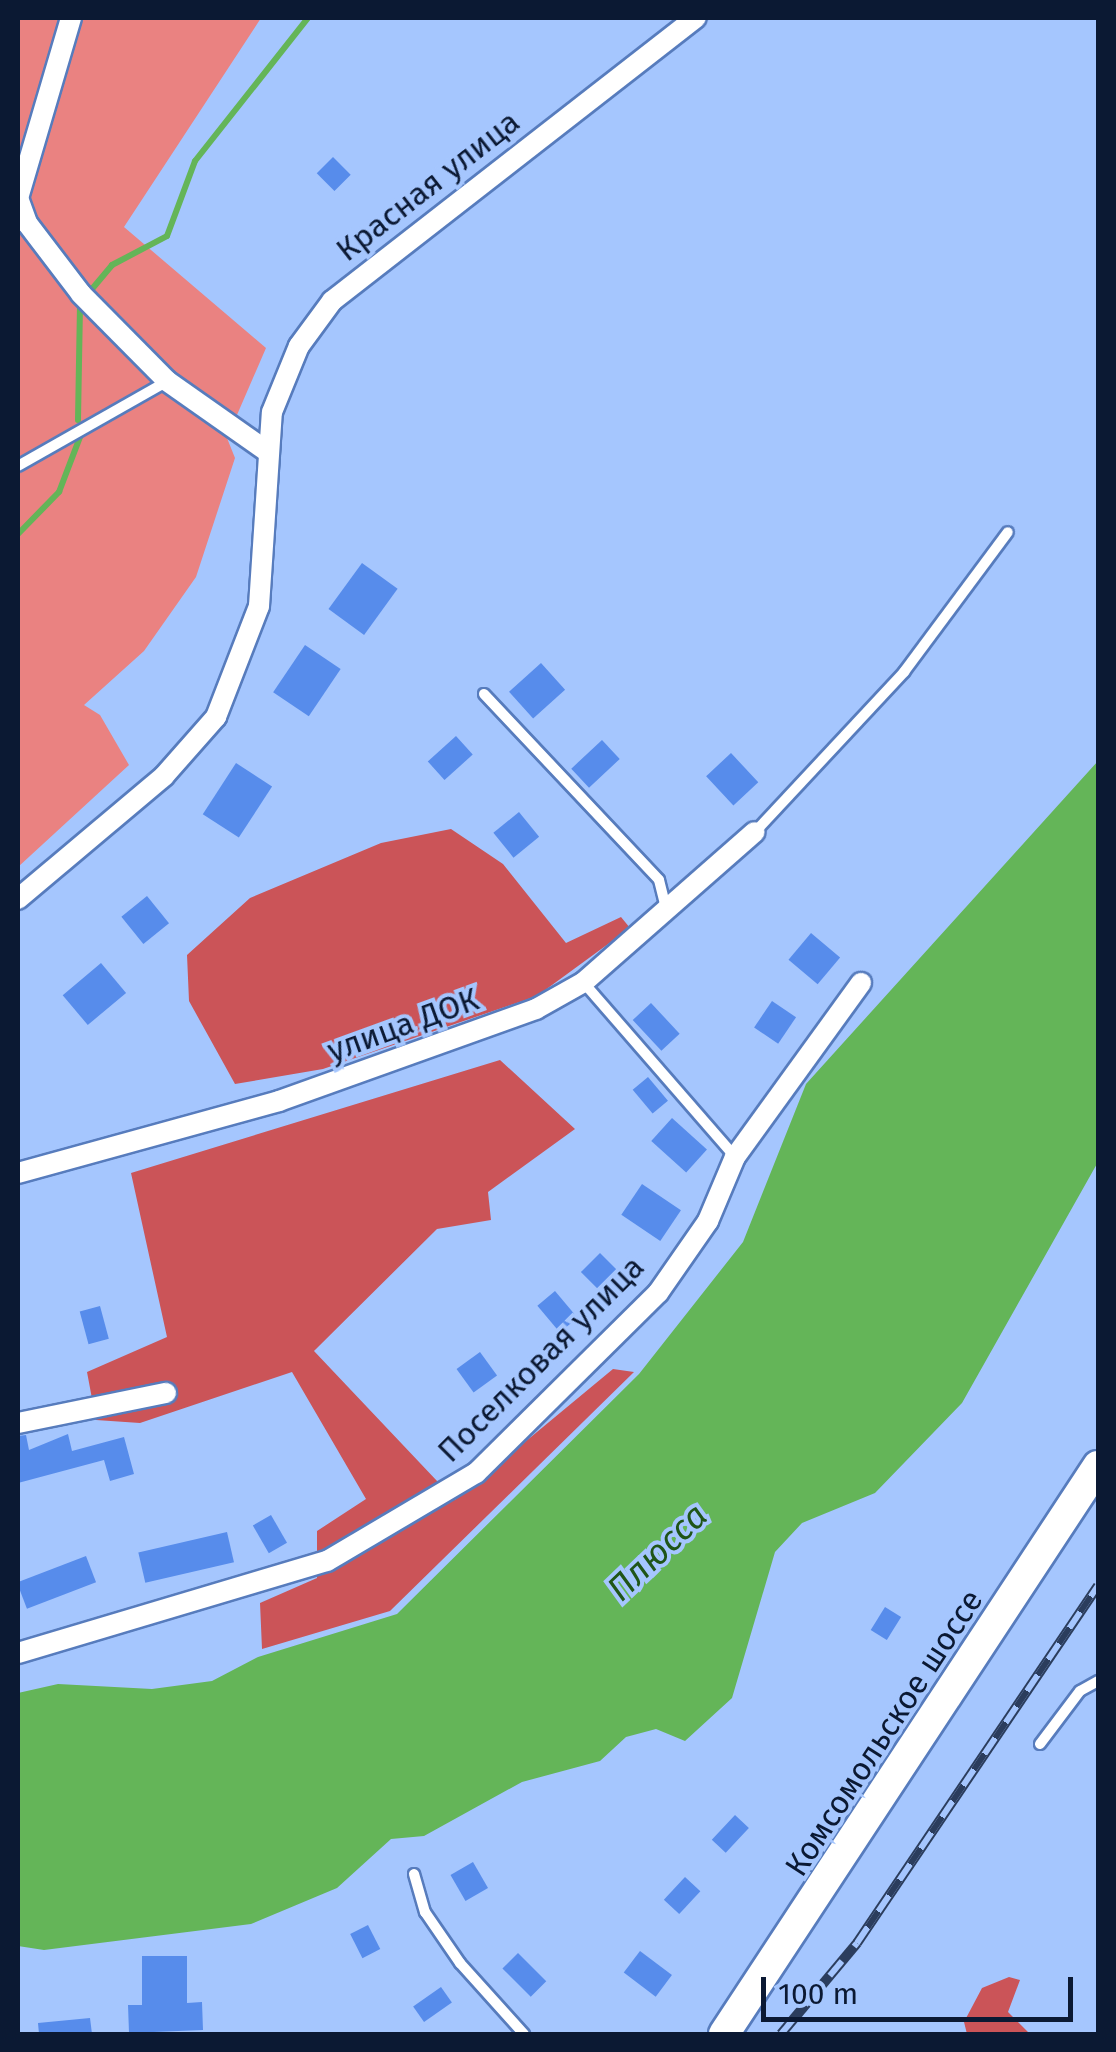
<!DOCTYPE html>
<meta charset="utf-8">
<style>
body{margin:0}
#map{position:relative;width:1116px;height:2052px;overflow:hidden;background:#a5c6fe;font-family:"Fira Sans",sans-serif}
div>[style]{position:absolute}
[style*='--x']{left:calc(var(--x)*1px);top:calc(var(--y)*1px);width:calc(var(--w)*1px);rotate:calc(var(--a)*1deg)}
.green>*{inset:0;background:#ea8281}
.forest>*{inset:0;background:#cb5458}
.water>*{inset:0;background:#64b558}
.stream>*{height:6px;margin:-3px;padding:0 3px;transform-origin:3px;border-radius:3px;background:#64b558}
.building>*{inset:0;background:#578ceb;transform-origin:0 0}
.roads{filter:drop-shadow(2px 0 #577cbd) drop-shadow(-2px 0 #577cbd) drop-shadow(0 2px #577cbd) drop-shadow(0 -2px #577cbd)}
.service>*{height:10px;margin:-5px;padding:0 5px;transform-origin:5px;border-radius:5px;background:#fff}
.minor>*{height:20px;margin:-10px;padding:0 10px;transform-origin:10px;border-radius:10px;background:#fff}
.secondary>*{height:30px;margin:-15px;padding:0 15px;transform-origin:15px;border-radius:15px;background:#fff}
.rail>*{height:10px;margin-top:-5px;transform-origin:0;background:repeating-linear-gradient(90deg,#a5c6fe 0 19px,#2b3d5d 0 38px);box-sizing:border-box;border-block:2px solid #2b3d5d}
span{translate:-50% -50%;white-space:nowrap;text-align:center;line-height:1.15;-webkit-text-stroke:8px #a5c6fe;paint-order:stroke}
.street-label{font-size:32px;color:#0b1933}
.water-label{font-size:35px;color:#1f5517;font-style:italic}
.frame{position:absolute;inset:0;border:20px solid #0b1933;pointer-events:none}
.scale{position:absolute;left:761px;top:1977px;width:312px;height:45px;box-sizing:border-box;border:5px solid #0b1933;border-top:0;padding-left:12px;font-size:30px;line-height:35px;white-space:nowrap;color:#0b1933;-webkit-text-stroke:8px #a5c6fe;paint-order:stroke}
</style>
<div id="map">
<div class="green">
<i style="clip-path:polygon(18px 18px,261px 18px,124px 227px,266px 348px,227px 438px,235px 458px,196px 577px,144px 651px,84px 705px,100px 715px,129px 765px,18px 867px)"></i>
</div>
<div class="forest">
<i style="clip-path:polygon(451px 829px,503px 864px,566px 943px,621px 917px,630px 928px,537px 996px,323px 1069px,235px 1084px,189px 1001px,187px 955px,250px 898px,381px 843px)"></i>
<i style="clip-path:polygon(500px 1060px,575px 1129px,488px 1192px,491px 1220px,437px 1229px,314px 1351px,455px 1500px,613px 1369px,634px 1372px,390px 1611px,262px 1649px,260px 1603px,317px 1578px,317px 1531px,366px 1499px,292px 1372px,140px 1423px,96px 1420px,87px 1372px,167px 1337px,131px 1173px)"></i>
<i style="clip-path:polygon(1009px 1977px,1020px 1980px,1008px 2012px,1030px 2034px,967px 2034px,964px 2022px,982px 1988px)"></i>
</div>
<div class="water">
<i style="clip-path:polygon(1098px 761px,1098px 1162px,962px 1403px,875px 1493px,802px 1523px,775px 1552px,732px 1698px,685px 1741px,656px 1729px,626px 1737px,600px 1761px,522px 1782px,424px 1836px,391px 1839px,337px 1888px,251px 1924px,44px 1950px,18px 1946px,18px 1693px,58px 1684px,152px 1689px,212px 1681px,258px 1657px,397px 1614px,639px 1374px,743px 1242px,806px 1084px)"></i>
</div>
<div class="stream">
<i style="--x:92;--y:289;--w:31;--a:-50"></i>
<i style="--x:112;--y:265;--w:62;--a:-27.8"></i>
<i style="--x:167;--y:236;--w:80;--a:-69.5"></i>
<i style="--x:195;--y:161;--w:182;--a:-51.7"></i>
<i style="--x:78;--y:420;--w:115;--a:-89"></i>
<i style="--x:18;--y:534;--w:59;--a:-45.7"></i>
<i style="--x:59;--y:492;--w:59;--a:-69.1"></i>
</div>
<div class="building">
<i style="left:333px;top:157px;width:25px;height:23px;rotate:45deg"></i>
<i style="left:362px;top:563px;width:44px;height:57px;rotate:36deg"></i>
<i style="left:305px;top:645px;width:43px;height:57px;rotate:34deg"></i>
<i style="left:541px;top:663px;width:36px;height:43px;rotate:48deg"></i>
<i style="left:456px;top:736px;width:25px;height:38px;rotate:48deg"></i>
<i style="left:602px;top:740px;width:26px;height:42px;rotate:47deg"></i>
<i style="left:731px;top:753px;width:40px;height:34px;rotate:47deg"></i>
<i style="left:236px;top:763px;width:43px;height:61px;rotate:33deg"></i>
<i style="left:519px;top:812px;width:32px;height:33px;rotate:51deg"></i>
<i style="left:147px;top:896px;width:35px;height:33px;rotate:51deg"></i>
<i style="left:811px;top:933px;width:38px;height:35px;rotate:40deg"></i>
<i style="left:101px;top:963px;width:39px;height:50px;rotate:50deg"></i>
<i style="left:772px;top:1001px;width:29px;height:32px;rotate:34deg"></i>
<i style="left:651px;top:1003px;width:42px;height:25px;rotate:47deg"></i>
<i style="left:648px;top:1077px;width:31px;height:20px;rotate:50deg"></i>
<i style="left:672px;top:1118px;width:47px;height:31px;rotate:42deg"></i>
<i style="left:642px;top:1184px;width:47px;height:37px;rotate:34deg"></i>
<i style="left:600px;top:1253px;width:37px;height:27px;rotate:45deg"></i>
<i style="left:555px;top:1291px;width:35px;height:23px;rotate:50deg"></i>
<i style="left:100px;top:1306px;width:34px;height:21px;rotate:75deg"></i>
<i style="left:480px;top:1352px;width:29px;height:29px;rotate:54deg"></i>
<i style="clip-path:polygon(68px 1434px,72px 1451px,124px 1437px,134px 1474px,110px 1481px,104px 1460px,18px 1483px,18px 1436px,26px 1435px,29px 1450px)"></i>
<i style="left:271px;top:1515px;width:32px;height:21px;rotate:60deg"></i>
<i style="left:227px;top:1532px;width:31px;height:91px;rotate:77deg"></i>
<i style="left:86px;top:1556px;width:28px;height:74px;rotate:69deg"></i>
<i style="left:885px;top:1607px;width:19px;height:27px;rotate:32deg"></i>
<i style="left:735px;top:1815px;width:19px;height:34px;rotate:43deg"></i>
<i style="left:473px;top:1862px;width:30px;height:26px;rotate:60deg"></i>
<i style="left:685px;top:1877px;width:21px;height:31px;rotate:43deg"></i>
<i style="left:368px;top:1925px;width:27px;height:20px;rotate:63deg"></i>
<i style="left:640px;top:1951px;width:40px;height:27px;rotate:37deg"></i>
<i style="left:518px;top:1953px;width:40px;height:22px;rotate:45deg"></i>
<i style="clip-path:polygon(142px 1956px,187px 1956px,187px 2003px,202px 2002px,203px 2030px,129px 2033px,128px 2005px,142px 2005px)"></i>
<i style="left:441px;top:1987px;width:19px;height:34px;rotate:55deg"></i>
<i style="clip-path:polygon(90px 2018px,92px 2034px,39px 2034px,38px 2023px)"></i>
</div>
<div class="roads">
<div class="service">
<i style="--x:18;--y:466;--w:170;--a:-29.6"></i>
<i style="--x:484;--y:694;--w:255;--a:46.7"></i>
<i style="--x:659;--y:880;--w:34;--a:76"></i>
<i style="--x:755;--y:832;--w:219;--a:-47"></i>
<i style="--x:904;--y:672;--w:174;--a:-53.4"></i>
<i style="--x:584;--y:983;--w:230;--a:49"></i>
<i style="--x:1040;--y:1744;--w:66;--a:-53"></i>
<i style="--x:1080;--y:1691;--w:21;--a:-29"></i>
<i style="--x:414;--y:1874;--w:40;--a:74"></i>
<i style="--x:425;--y:1912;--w:62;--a:55.5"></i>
<i style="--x:460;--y:1963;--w:96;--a:48"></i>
</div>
<div class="minor">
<i style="--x:71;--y:18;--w:188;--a:106.4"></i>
<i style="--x:18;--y:198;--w:27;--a:70"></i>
<i style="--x:27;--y:223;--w:89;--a:52.7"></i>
<i style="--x:81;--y:294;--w:122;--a:45.3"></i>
<i style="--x:167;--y:381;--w:123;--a:35.1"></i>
<i style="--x:18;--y:899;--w:191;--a:-40.1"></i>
<i style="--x:164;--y:776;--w:79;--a:-48.6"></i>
<i style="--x:216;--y:717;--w:119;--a:-68.8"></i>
<i style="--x:259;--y:606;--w:194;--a:-86.2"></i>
<i style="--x:272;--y:412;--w:71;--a:-67.8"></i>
<i style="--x:299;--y:346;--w:56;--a:-53.7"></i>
<i style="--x:332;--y:301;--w:461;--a:-37.9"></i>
<i style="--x:18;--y:1173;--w:271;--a:-15.4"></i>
<i style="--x:279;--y:1101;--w:273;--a:-19.7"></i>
<i style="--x:536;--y:1009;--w:55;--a:-29.4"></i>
<i style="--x:584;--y:982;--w:227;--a:-41.3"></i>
<i style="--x:18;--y:1423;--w:151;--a:-11.5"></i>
<i style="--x:18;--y:1653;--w:322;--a:-16.6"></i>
<i style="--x:327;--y:1561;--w:173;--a:-30.6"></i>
<i style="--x:476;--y:1473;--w:256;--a:-44.7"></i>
<i style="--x:658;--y:1293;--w:88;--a:-55.2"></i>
<i style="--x:708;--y:1221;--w:69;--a:-67.1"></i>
<i style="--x:735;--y:1157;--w:215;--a:-54.1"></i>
</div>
<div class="secondary">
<i style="--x:724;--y:2034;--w:680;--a:-56.64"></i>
</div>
</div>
<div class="rail">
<i style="--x:781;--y:2034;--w:119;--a:-50.1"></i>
<i style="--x:857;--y:1943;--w:431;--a:-56"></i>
</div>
<div class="street-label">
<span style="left:428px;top:186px;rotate:-38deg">Красная улица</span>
<span style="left:403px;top:1025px;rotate:-20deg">улица ДОК</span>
<span style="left:541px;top:1359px;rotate:-45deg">Поселковая улица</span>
<span style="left:884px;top:1733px;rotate:-57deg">Комсомольское шоссе</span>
</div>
<div class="water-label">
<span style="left:657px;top:1552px;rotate:-44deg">Плюсса</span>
</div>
<div class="frame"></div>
<div class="scale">100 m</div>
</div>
